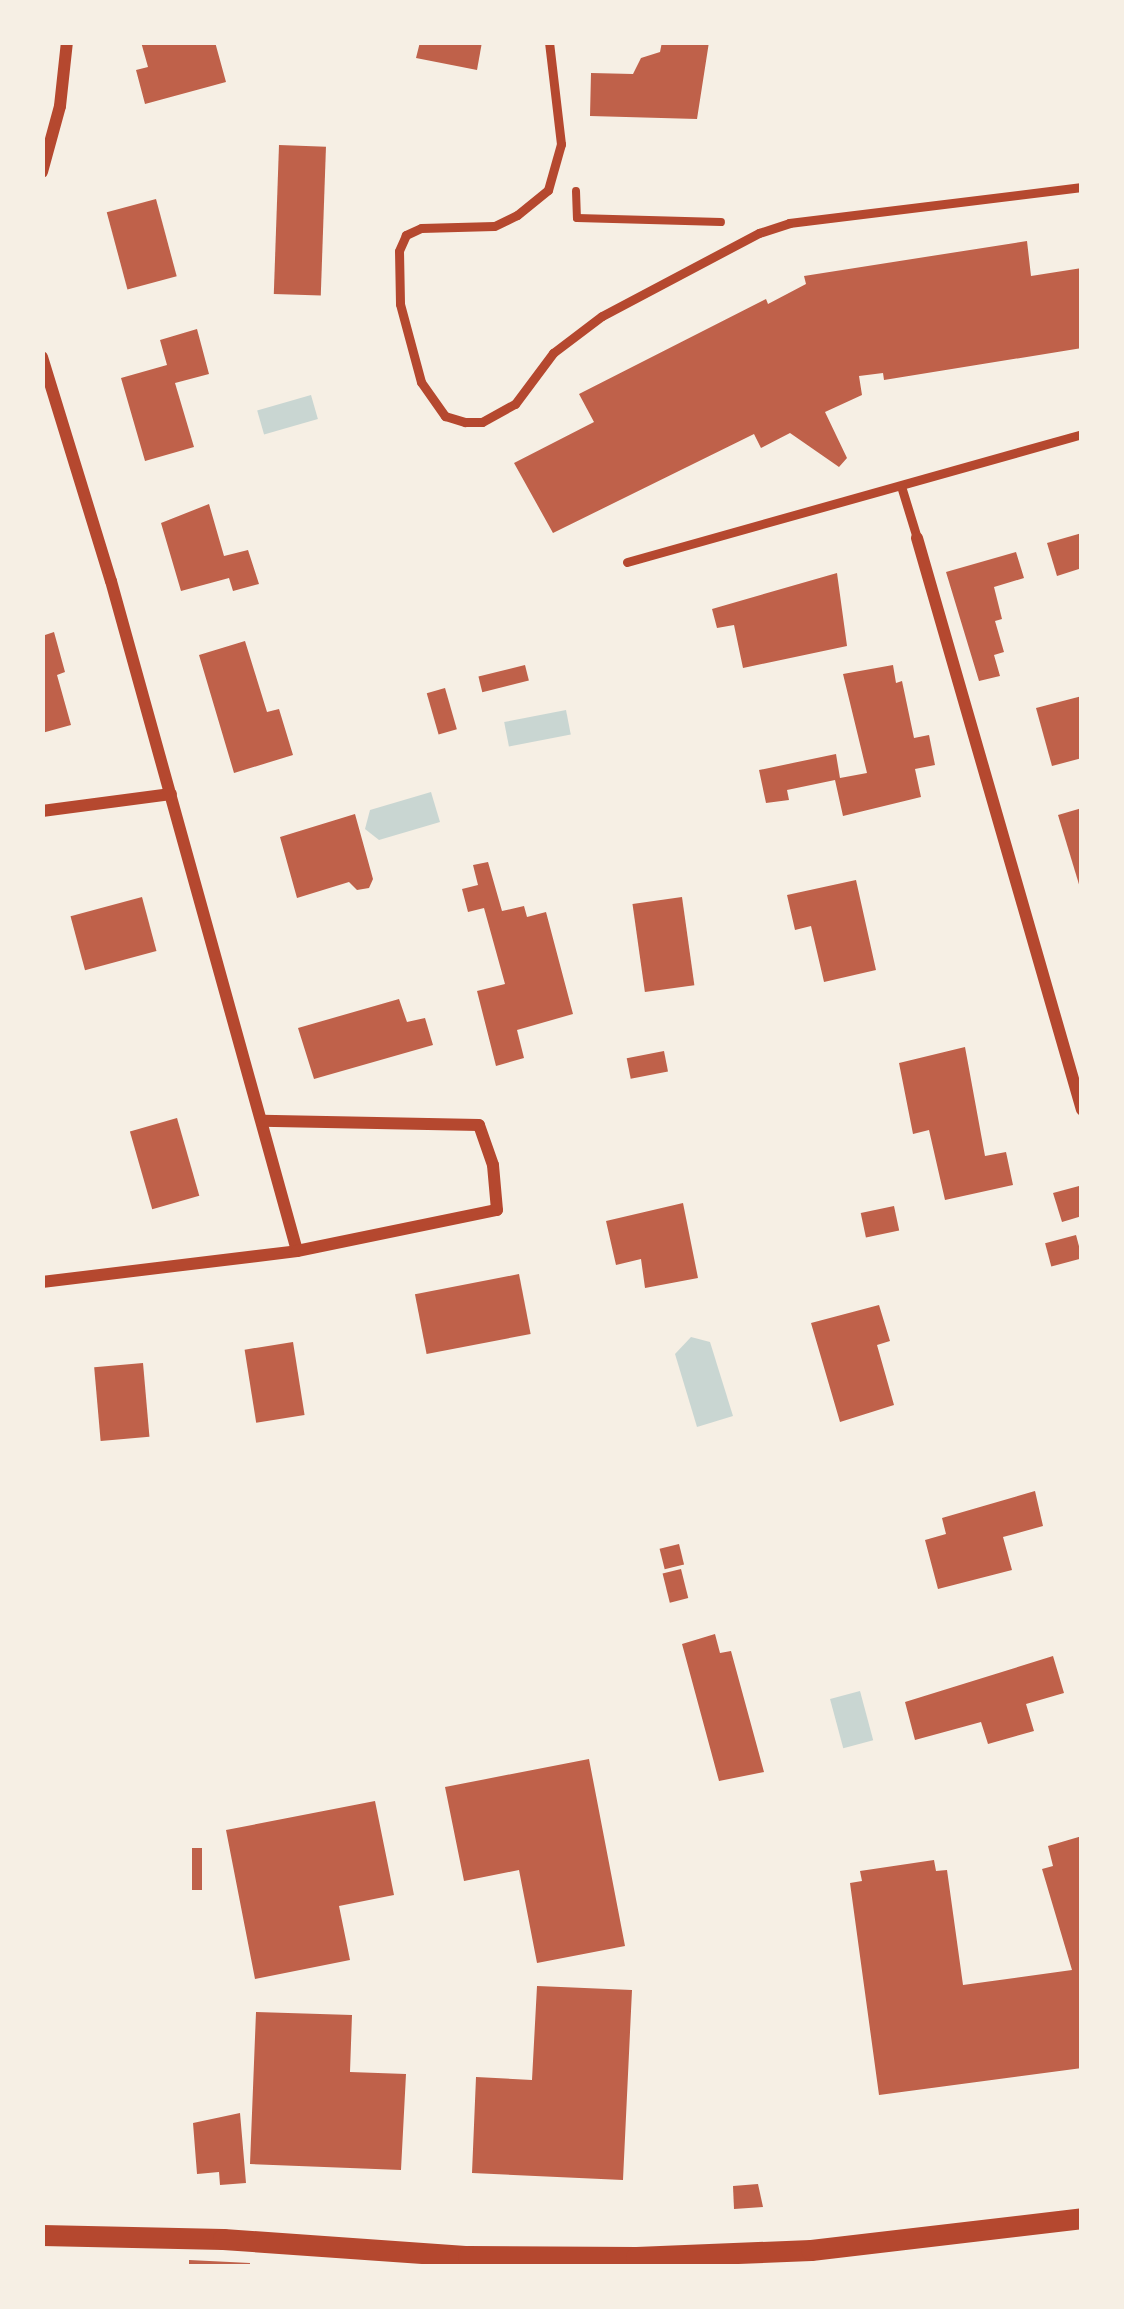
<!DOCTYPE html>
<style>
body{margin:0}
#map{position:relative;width:1124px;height:2309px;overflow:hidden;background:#f6efe4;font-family:"Nunito Sans",sans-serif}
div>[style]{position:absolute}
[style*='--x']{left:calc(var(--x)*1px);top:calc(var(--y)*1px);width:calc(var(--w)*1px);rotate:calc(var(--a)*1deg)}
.water>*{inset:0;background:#c9d6d2;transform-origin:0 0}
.building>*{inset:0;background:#bf614a;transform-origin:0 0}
.path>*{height:8px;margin:-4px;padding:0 4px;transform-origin:4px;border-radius:4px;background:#b5482f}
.service>*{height:9px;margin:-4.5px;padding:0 4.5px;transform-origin:4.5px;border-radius:4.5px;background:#b5482f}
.minor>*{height:12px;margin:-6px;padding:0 6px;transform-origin:6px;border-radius:6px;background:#b5482f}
.tertiary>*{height:21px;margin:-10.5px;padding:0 10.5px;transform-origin:10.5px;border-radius:10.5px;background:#b5482f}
span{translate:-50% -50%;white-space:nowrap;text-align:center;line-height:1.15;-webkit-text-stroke:12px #f6efe4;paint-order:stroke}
.frame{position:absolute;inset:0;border:45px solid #f6efe4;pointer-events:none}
</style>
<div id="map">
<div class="water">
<i style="left:311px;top:395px;width:25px;height:56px;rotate:74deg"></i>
<i style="left:566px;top:710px;width:25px;height:63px;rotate:79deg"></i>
<i style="clip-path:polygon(431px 792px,440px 822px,379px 840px,365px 829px,370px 810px)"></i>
<i style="clip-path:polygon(691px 1337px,710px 1342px,733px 1416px,697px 1427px,675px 1354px)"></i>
<i style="left:860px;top:1691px;width:51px;height:31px;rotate:75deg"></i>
</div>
<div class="building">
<i style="clip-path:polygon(141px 42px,215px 42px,226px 82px,145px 104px,136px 70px,148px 67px)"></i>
<i style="clip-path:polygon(420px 42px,482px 42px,477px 70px,416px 58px)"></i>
<i style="clip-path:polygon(662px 42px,709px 42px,697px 119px,590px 116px,591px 73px,633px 74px,641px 58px,660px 52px)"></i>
<i style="left:279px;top:145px;width:47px;height:149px;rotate:2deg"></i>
<i style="left:156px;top:199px;width:80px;height:51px;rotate:75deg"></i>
<i style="clip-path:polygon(1027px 241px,1031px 276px,1082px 268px,1082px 348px,884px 380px,883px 373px,859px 376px,862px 395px,825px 412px,847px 458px,839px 467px,790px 433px,761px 448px,754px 434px,553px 533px,514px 463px,594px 422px,579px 394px,766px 299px,768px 304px,806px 284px,804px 276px)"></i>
<i style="clip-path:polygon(197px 329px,209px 374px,175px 383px,194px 447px,145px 461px,121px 378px,167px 365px,160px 340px)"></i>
<i style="clip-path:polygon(209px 504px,224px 556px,248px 550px,259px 584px,233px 591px,229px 578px,181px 591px,161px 523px)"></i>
<i style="clip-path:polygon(1082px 533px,1082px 568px,1057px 576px,1047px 543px)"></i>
<i style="clip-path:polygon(1016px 552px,1024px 578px,994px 587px,1002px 619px,995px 621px,1004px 652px,994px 655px,1000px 676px,979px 681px,946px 572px)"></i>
<i style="clip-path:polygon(837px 573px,847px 646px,743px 668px,734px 625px,717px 628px,712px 609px)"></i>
<i style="clip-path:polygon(54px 632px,65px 672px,57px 675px,71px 725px,42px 733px,42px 636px)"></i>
<i style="clip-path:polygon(245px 641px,267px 712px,279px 709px,293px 755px,234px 773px,199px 655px)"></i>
<i style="left:525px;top:665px;width:16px;height:48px;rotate:76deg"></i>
<i style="clip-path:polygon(893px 665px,896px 683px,902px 681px,914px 738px,929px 735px,935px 765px,915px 769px,921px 797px,843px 816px,835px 780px,787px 790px,789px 800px,766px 803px,759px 770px,836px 754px,840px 778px,867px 773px,843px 674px)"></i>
<i style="left:445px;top:688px;width:43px;height:19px;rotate:74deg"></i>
<i style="clip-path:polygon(1082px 696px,1082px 758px,1052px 766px,1036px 708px)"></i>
<i style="clip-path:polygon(1082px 808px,1082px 890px,1081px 891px,1058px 815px)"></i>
<i style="clip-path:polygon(355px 814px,373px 879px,369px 888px,357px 890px,349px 882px,297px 898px,280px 837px)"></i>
<i style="clip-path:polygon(488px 862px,502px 911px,524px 906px,527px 917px,546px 912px,573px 1014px,517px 1030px,524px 1058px,496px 1066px,477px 991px,505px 984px,484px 908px,468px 912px,462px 889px,478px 885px,473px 865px)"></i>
<i style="clip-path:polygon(856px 880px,876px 970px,824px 982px,811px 926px,795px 930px,787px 895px)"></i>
<i style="left:142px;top:897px;width:56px;height:74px;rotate:75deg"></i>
<i style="left:682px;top:897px;width:89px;height:50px;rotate:82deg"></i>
<i style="clip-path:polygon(399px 999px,407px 1022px,425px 1018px,433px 1045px,314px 1079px,298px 1028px)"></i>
<i style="clip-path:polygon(965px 1047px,985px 1156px,1006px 1152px,1013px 1185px,945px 1200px,929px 1130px,913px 1134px,899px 1063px)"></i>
<i style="left:664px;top:1051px;width:21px;height:38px;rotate:79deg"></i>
<i style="left:177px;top:1118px;width:81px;height:49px;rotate:74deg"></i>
<i style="clip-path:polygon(1079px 1186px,1082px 1216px,1062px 1222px,1053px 1193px)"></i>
<i style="clip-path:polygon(683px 1203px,698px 1278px,645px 1288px,641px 1259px,616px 1265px,606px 1221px)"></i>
<i style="left:894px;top:1206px;width:25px;height:34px;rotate:78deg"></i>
<i style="left:1076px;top:1235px;width:24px;height:32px;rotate:75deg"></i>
<i style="left:519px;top:1274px;width:61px;height:106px;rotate:79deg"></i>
<i style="clip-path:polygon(879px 1305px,890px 1341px,877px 1345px,894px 1405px,840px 1422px,811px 1323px)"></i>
<i style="left:293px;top:1342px;width:74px;height:49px;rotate:81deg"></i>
<i style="left:143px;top:1363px;width:74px;height:49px;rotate:85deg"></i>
<i style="clip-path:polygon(1035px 1491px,1043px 1526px,1003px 1537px,1012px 1570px,938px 1589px,925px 1540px,946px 1534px,942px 1518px)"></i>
<i style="left:679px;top:1544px;width:21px;height:20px;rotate:76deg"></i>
<i style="left:681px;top:1569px;width:30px;height:19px;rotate:76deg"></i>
<i style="clip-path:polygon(715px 1634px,720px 1653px,731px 1651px,764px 1772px,719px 1781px,682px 1644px)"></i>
<i style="clip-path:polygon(1053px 1656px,1064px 1693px,1026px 1704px,1034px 1731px,988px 1744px,981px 1722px,915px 1740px,905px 1702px)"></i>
<i style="clip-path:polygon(589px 1759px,625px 1946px,537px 1963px,519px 1870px,464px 1881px,445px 1787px)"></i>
<i style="clip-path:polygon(375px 1801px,394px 1895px,339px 1906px,350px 1960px,255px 1979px,226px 1830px)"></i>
<i style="clip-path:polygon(1082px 1836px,1082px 2068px,879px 2095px,850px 1883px,862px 1881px,860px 1871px,934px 1860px,936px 1871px,947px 1870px,963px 1985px,1072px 1970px,1042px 1869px,1053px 1866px,1048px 1846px)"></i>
<i style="left:192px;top:1848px;width:10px;height:42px"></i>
<i style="clip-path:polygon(537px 1986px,632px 1990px,623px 2180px,472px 2173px,476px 2077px,532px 2080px)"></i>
<i style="clip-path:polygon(256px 2012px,352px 2015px,350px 2072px,406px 2074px,401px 2170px,250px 2164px)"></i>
<i style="clip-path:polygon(240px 2113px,246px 2183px,220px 2185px,219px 2172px,197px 2174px,193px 2123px)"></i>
<i style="clip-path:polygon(758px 2184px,763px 2207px,734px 2209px,733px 2186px)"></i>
<i style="clip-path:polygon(189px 2260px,250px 2263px,250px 2267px,189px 2267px)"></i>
</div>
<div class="path">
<i style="--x:576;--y:191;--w:27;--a:88"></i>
<i style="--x:577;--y:218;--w:144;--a:1.6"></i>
</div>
<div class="service">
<i style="--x:549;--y:42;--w:103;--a:83.3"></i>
<i style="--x:561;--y:144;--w:48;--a:105.8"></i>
<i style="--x:548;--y:190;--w:40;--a:141"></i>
<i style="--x:517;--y:215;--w:25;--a:154"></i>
<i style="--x:494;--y:226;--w:73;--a:178.4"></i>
<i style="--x:421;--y:228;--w:17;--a:155"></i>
<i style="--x:406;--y:235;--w:17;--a:114"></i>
<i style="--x:399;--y:251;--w:53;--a:88.9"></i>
<i style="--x:400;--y:304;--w:81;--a:74.9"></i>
<i style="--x:421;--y:382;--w:42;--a:54.8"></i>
<i style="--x:445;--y:416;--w:21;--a:17"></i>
<i style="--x:465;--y:422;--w:17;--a:0"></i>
<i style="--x:482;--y:422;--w:38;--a:-29"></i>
<i style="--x:515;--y:404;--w:64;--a:-53.3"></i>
<i style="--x:553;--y:353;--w:61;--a:-37.1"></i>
<i style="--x:602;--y:316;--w:178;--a:-27.9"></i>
<i style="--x:759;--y:233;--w:32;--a:-18"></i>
<i style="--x:789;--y:223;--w:295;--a:-7"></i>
<i style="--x:901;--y:486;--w:54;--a:72.9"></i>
<i style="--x:627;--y:562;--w:473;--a:-15.7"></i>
</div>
<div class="minor">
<i style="--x:42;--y:172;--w:68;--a:-74.7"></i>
<i style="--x:60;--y:106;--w:64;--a:-83.8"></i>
<i style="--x:42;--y:357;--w:234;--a:72.9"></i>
<i style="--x:111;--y:581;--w:695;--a:74.48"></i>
<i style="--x:917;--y:538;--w:595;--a:73.91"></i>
<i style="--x:42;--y:811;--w:130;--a:-7.5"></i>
<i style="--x:42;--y:1282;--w:257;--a:-6.9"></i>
<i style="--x:297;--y:1251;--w:204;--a:-11.6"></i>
<i style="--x:497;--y:1210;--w:45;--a:-95.1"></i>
<i style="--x:493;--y:1165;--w:42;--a:-109.3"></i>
<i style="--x:479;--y:1125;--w:217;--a:-178.9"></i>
</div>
<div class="tertiary">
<i style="--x:42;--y:2235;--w:181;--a:1.3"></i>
<i style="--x:223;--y:2239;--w:246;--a:4"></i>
<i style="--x:468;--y:2256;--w:168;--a:0.3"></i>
<i style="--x:636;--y:2257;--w:175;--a:-2.3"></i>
<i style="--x:811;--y:2250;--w:273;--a:-6.7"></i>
</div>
<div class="frame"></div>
</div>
